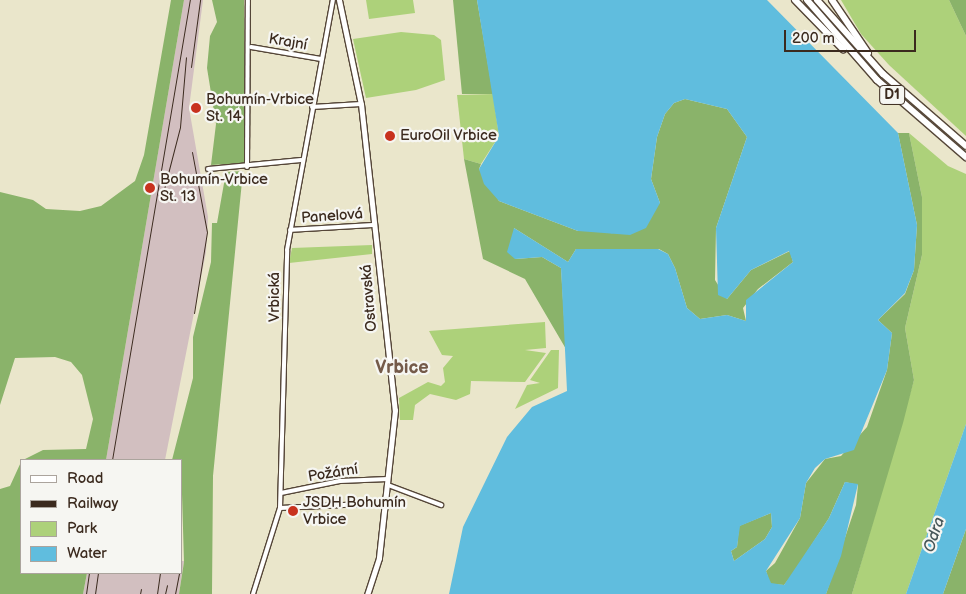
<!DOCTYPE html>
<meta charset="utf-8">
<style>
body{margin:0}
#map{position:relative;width:966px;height:594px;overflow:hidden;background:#eae6cb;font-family:"Balsamiq Sans",sans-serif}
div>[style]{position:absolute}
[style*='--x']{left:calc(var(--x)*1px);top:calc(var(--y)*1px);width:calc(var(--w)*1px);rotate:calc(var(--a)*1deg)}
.industrial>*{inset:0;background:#d2bfc0}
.green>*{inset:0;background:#add17a}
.forest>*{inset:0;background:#8ab36a}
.water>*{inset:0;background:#60bdde}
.roads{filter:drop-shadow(1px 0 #554638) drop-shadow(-1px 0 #554638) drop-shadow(0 1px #554638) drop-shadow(0 -1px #554638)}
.minor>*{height:4px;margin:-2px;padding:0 2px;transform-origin:2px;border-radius:2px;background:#fff}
.secondary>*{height:5px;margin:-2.5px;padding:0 2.5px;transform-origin:2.5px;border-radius:2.5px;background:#fff}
.motorway>*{height:6px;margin:-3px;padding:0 3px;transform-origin:3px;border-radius:3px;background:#fff}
.rail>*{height:1px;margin:-0.5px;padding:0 0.5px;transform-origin:0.5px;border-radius:0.5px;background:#3b2a1e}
.dots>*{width:14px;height:14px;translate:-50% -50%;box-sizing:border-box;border:2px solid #f6f6f2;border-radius:50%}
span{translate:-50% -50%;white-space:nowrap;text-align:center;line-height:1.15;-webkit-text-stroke:4.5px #f6f6f2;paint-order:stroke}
.shield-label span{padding:1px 4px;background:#f6f6f2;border:1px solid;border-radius:4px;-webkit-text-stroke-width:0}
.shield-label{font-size:14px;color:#3b2a1e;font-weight:700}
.street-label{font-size:15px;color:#3b2a1e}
.poi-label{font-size:15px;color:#3b2a1e}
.left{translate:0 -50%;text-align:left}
.water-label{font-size:16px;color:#465658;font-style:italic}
.quarter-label{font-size:18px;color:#745a49;font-weight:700}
.legend{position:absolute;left:20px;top:459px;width:162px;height:115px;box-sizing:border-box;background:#f6f6f2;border:1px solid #aba49d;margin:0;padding:6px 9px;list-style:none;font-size:15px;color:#3b2a1e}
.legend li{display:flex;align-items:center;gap:10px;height:25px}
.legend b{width:25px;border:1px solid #aba49d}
.scale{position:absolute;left:784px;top:30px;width:132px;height:22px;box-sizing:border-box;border:2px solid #3b2a1e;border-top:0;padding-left:6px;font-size:15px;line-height:18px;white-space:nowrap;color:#3b2a1e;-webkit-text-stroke:4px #f6f6f2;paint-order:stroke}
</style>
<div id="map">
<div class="industrial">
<i style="clip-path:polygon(184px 0,203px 0,189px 108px,208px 217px,206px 252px,165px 460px,106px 460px)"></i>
<i style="clip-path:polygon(181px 561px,184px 561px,179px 594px,83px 594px,87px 573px,181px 573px)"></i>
</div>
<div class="green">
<i style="clip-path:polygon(366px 0,413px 0,415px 13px,369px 19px)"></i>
<i style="clip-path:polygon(841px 0,949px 0,966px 36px,966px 136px,889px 65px,861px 34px)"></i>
<i style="clip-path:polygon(401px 32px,434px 35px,441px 40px,445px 80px,416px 90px,366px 98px,353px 39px)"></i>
<i style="clip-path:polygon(493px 94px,499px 136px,481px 164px,464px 159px,457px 95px)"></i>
<i style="clip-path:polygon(909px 133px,948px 166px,966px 174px,966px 424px,906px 594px,852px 594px,914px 380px,905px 328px,922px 255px,922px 197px)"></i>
<i style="clip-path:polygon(372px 245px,372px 254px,289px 263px,292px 248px)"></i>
<i style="clip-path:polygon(545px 322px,546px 348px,525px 350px,546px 353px,525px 382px,471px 381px,470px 394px,456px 400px,430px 394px,415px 405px,413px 420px,400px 420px,399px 398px,428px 382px,441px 386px,445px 382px,443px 368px,453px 356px,442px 355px,429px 331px)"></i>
<i style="clip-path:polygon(551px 350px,559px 350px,558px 388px,515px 409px,527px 385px,540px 383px,530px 380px)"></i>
</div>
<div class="forest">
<i style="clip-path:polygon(171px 0,184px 0,106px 460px,23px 460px,43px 450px,86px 449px,93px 419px,82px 375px,71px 362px,55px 357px,15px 358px,0 405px,0 192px,33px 200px,46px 209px,80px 211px,101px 206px,135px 181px,144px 155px)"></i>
<i style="clip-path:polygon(212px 0,244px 0,245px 163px,211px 165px,216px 124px,207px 68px,210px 36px,217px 22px)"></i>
<i style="clip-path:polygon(453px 0,477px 0,493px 94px,462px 94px)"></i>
<i style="clip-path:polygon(949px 0,966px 0,966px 36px)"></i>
<i style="clip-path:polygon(685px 99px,727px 109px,747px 137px,716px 228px,715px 280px,727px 299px,751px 270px,790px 251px,793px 262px,758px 289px,743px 308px,746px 321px,727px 315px,700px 319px,687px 308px,675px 268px,668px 254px,659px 249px,576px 249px,568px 262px,514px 228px,515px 259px,542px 257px,561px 268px,566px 349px,525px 279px,483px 259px,464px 159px,481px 164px,479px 169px,499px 201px,578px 231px,660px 203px,651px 179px,657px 137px,665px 114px,674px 103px)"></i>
<i style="clip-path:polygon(898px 133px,909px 133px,922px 197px,922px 255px,905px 328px,914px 380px,903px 423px,852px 594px,826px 594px,856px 505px,858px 485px,845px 482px,829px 518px,792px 575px,784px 585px,770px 584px,766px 571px,775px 563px,800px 518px,806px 483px,825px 459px,841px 456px,867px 427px,887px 370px,892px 333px,878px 320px,905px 294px,914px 270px,917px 225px)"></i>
<i style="clip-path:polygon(243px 171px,213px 476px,212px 594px,179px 594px,184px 562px,181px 460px,172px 460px,193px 378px,193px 337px,211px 262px,212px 223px,217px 223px,226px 172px)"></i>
<i style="clip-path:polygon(21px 462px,21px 573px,87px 573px,83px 594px,0 594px,0 489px,10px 486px)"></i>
<i style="clip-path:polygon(771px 513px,772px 527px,765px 539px,734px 561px,731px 551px,737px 547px,739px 526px)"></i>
<i style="clip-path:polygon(966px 529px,966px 594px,943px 594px)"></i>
</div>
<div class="water">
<i style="clip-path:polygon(evenodd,477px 0,767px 0,898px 133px,917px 225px,914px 270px,905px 293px,878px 320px,892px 333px,887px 370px,854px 450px,825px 459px,815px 468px,806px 483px,800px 518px,766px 571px,771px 583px,784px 585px,829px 518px,845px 482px,858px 484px,841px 556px,826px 594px,449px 594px,463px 527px,507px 437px,532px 407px,567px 391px,561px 268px,542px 257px,515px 259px,507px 252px,514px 228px,568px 262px,576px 249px,658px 249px,668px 254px,675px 268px,687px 308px,700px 319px,727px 315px,746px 321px,746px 300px,793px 262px,789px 251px,751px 270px,727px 299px,718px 295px,716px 228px,747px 137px,727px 109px,685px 99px,674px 103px,665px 114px,657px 137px,651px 179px,660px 203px,646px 228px,630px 235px,578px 231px,499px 201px,484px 184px,479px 169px,499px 136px,477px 0,771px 513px,772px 527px,765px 539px,734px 561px,731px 551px,737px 547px,740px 526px,771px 513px)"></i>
<i style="clip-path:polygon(966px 424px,966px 529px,943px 594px,906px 594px)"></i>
</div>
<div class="roads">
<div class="minor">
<i style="--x:251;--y:47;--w:71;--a:9.7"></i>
<i style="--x:312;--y:107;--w:49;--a:-3.5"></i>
<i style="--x:247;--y:167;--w:167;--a:-89.7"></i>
<i style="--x:208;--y:169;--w:94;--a:-5.5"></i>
<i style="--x:290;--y:230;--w:85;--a:-3.4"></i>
<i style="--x:388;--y:485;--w:57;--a:20.7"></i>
<i style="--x:281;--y:493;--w:60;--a:-11.5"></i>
<i style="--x:340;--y:481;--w:48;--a:-2.4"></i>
<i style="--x:280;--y:508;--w:105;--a:-2.7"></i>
<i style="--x:253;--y:594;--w:90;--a:-72.6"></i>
<i style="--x:280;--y:508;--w:258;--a:-88.4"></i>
<i style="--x:287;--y:250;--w:254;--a:-79.6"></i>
</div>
<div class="secondary">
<i style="--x:339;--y:0;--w:106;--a:78.1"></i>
<i style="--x:361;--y:104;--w:308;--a:83.7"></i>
<i style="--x:395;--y:410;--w:149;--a:96.2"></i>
<i style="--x:379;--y:558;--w:38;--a:108"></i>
</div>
<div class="motorway">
<i style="--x:795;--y:0;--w:69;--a:45.6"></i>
<i style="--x:807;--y:0;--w:106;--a:48.8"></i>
<i style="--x:877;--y:80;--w:118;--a:40.9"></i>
<i style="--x:817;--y:0;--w:99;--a:48.3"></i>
<i style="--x:883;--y:74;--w:110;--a:40.9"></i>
<i style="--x:832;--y:0;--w:64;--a:55.8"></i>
</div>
</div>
<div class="rail">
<i style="--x:191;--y:67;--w:68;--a:-82.3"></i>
<i style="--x:192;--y:152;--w:81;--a:79.4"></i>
<i style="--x:207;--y:232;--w:82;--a:99.1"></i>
<i style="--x:164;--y:189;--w:64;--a:-75.5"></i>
<i style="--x:180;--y:127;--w:70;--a:-85.1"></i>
<i style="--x:112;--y:460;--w:467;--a:-80.4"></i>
<i style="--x:86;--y:594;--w:21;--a:-82"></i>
<i style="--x:95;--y:594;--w:21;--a:-82"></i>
<i style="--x:140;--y:594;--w:5;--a:-79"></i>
<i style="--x:157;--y:594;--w:21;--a:-82"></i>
<i style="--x:165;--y:594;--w:9;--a:-77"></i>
<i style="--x:175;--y:594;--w:21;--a:-79"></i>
</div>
<div class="dots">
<i style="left:196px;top:108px;background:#c8321e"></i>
<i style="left:390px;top:136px;background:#c8321e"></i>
<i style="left:150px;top:188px;background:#c8321e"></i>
<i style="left:293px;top:511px;background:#c8321e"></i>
</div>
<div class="shield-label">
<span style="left:892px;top:95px">D1</span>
</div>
<div class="street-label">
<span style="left:288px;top:42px;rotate:10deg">Krajní</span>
<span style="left:332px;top:216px;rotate:-4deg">Panelová</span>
<span style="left:275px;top:297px;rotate:-90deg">Vrbická</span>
<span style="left:369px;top:298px;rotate:-95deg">Ostravská</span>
<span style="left:333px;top:473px;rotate:-9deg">Požární</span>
</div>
<div class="poi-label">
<span class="left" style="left:206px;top:108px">Bohumín-Vrbice<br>St. 14</span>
<span class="left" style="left:400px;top:136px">EuroOil Vrbice</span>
<span class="left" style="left:160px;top:188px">Bohumín-Vrbice<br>St. 13</span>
<span class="left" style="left:303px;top:511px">JSDH Bohumín<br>Vrbice</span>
</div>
<div class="water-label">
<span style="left:935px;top:535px;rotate:-72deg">Odra</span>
</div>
<div class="quarter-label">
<span style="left:402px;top:368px">Vrbice</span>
</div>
<ul class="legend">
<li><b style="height:6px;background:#fff"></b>Road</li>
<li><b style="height:6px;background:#3b2a1e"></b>Railway</li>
<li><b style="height:14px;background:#add17a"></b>Park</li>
<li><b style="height:14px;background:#60bdde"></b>Water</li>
</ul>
<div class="scale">200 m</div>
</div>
